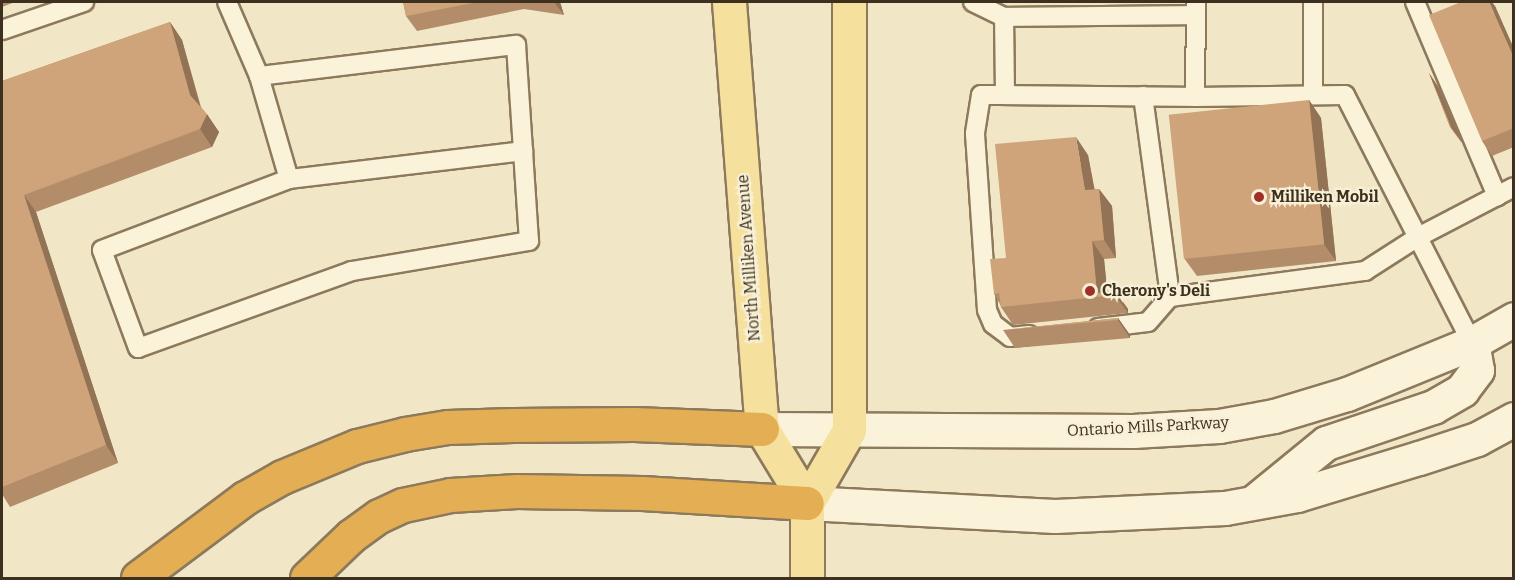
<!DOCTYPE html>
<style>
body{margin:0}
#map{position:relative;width:1515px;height:580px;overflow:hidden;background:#f1e7c6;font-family:Bitter,serif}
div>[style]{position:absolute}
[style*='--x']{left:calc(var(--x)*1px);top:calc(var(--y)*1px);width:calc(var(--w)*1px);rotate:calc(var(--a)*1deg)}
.roads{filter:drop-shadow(2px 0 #8d795b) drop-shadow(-2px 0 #8d795b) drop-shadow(0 2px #8d795b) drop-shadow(0 -2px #8d795b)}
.service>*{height:18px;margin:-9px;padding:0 9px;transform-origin:9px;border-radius:9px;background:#faf3da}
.secondary>*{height:33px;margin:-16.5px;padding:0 16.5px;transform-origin:16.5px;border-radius:16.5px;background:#faf3da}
.primary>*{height:33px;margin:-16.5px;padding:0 16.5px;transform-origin:16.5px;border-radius:16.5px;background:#f5e09d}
.motorway>*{height:33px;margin:-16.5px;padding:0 16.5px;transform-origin:16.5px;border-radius:16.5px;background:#e3ae54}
.wall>*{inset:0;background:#b38d69}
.shaded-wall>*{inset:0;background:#927355}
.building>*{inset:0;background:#d0a47a;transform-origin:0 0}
.dots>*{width:16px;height:16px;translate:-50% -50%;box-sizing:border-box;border:3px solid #f7f0d6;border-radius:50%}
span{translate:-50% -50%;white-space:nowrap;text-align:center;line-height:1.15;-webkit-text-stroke:4.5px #f7f0d6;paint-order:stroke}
.poi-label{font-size:16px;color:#3d301f;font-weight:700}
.left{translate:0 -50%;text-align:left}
.street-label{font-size:16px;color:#3d301f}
.frame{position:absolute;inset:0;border:3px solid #3d301f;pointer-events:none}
</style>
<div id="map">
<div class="roads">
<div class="service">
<i style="--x:227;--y:2;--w:81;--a:66.6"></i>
<i style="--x:259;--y:76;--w:107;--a:73.8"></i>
<i style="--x:973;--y:2;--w:34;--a:26"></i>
<i style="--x:1196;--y:2;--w:95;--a:90.6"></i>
<i style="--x:1195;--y:97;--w:150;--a:-0.8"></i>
<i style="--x:1345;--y:95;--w:279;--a:62.9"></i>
<i style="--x:1313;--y:2;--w:93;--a:90"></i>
<i style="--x:1415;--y:2;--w:211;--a:67.1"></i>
<i style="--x:2;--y:30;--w:87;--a:-18.9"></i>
<i style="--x:259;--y:76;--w:259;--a:-6.9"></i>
<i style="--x:516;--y:45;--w:106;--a:86.2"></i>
<i style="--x:1005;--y:95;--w:24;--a:180"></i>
<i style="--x:981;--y:95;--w:39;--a:99"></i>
<i style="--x:975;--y:134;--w:176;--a:86.1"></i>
<i style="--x:987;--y:310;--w:15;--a:67"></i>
<i style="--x:993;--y:324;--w:21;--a:37"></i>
<i style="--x:1010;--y:337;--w:19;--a:-6"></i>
<i style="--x:1143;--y:96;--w:203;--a:82.3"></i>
<i style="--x:1170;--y:297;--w:197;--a:-7.6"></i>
<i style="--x:1365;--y:271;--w:63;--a:-32.7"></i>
<i style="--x:1418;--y:237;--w:108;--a:-27.5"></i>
<i style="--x:1195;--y:97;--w:190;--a:-179.4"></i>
<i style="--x:1005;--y:95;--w:78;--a:-90.7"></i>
<i style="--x:1004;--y:17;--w:192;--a:-0.6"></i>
<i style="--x:523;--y:151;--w:90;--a:86.2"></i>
<i style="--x:529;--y:241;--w:180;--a:170.4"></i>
<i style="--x:352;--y:271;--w:227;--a:160.2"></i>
<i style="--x:138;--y:348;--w:104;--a:-110.2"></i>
<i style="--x:102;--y:250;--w:200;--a:-20.8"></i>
<i style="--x:289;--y:179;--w:236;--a:-6.8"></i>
<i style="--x:1098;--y:328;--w:50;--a:-6.8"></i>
<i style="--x:1148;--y:322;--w:33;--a:-49"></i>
</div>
<div class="secondary">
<i style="--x:762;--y:429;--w:371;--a:0.3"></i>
<i style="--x:1133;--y:431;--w:86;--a:-3.3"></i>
<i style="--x:1219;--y:426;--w:56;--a:-10.3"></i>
<i style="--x:1274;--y:416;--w:76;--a:-16.8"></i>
<i style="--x:1347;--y:394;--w:135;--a:-22.2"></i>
<i style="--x:1472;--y:343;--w:48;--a:-29.7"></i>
<i style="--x:1256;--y:500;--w:90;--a:-39.2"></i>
<i style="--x:1326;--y:443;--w:113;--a:-18.6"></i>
<i style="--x:1433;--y:407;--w:34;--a:-30"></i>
<i style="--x:1462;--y:390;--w:25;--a:-53"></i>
<i style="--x:1477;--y:370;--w:27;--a:-100"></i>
<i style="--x:807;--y:503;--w:248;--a:3"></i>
<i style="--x:1055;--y:516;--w:170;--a:-2.7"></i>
<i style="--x:1225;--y:508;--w:73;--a:-10.2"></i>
<i style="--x:1297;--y:495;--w:127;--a:-16.9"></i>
<i style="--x:1419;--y:458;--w:61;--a:-18.1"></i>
<i style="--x:1477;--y:439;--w:42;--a:-28.4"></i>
</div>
<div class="primary">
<i style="--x:729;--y:2;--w:428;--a:85.6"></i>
<i style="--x:762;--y:429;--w:87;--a:58.7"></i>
<i style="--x:807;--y:503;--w:75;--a:90"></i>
<i style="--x:807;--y:503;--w:84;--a:-60.1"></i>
<i style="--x:849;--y:430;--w:428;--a:-90"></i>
</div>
<div class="motorway">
<i style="--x:138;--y:578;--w:134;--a:-36.8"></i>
<i style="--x:245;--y:498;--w:43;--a:-29.6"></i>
<i style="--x:282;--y:477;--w:81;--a:-22.5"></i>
<i style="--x:357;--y:446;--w:49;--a:-14"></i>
<i style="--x:405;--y:434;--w:43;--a:-9.5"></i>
<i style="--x:447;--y:427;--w:66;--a:-1.7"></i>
<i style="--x:513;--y:425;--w:121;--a:-0.5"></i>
<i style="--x:634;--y:424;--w:128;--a:2.2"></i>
<i style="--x:307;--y:578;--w:61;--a:-43.7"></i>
<i style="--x:351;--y:536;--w:34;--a:-36"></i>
<i style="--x:379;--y:516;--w:26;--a:-25"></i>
<i style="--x:403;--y:505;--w:48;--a:-12"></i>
<i style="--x:450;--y:495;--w:67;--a:-3.4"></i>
<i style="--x:517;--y:491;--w:125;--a:0.9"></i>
<i style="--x:642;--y:493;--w:165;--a:3.5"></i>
</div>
</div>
<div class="wall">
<i style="clip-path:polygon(2px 2px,15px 2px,2px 7px)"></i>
<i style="clip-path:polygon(403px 2px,560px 2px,564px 15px,524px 9px,417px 31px,406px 16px)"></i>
<i style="clip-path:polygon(1495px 6px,1514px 49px,1514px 147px,1492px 156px,1482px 141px)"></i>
<i style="clip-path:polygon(170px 22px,182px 40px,201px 107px,219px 132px,212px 147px,36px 212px,118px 463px,10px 507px,2px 494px,2px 81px)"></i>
<i style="clip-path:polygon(1429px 73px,1439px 88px,1462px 142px,1461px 142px,1450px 127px)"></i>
<i style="clip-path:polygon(1309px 100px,1321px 118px,1336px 261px,1197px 276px,1184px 258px)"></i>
<i style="clip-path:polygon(1088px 155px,1094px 189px,1099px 189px,1112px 206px,1116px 258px,1104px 259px,1107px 292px,1115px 291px,1128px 309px,1128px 313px,1013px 325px,1001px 307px,1000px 304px,994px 294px,1006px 258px)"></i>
<i style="clip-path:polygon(1118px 318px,1130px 335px,1130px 338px,1015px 348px,1003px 330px)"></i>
</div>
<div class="shaded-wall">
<i style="clip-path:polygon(554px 2px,560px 2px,564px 15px)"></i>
<i style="clip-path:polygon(1489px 2px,1492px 2px,1495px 6px,1514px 49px,1514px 58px)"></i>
<i style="clip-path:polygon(170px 22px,182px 40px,202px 113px,190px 95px)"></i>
<i style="clip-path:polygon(1429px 73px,1439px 88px,1462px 142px,1451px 127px)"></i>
<i style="clip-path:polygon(1309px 100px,1321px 118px,1336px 261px,1324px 244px)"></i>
<i style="clip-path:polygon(207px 114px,219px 132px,212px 147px,200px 129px)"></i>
<i style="clip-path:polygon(1076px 137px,1088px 155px,1098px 207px,1085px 190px)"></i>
<i style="clip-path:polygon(1099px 189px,1112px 206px,1116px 258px,1104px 240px)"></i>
<i style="clip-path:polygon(24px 195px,36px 212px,118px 463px,106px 445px)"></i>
<i style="clip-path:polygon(1092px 241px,1104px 259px,1108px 296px,1097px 293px)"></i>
<i style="clip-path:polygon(1115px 291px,1128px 309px,1128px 313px,1115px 295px)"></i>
<i style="clip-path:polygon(1118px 318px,1130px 335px,1130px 338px,1118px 320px)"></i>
</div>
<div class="building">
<i style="clip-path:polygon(403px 2px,478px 2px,406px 16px)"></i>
<i style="clip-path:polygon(1461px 2px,1489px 2px,1514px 58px,1514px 128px,1482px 141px,1429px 15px)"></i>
<i style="clip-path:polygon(170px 22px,190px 95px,207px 114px,200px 129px,24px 195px,106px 445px,2px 487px,2px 81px)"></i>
<i style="clip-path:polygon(1429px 73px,1451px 127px,1450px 127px)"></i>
<i style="left:1309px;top:100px;width:145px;height:141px;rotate:84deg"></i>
<i style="clip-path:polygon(1076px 137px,1085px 190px,1099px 189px,1104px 240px,1092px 241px,1097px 293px,1115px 291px,1115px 295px,1001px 307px,999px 293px,994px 294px,990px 259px,1006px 258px,995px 144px)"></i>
<i style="clip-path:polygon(1118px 318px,1118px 320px,1003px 330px)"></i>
</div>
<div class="dots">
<i style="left:1259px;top:197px;background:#9f2f27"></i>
<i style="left:1090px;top:291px;background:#9f2f27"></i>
</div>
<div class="poi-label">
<span class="left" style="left:1271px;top:197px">Milliken Mobil</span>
<span class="left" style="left:1102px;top:291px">Cherony's Deli</span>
</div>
<div class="street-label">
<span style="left:749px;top:258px;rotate:-94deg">North Milliken Avenue</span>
<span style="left:1148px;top:427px;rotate:-3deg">Ontario Mills Parkway</span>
</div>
<div class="frame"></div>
</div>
